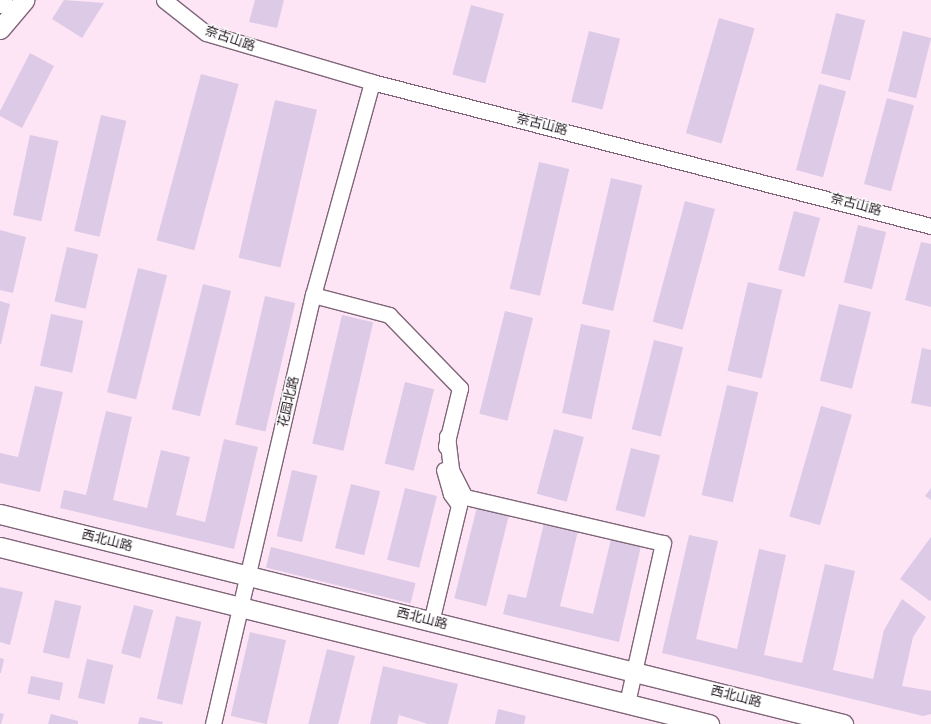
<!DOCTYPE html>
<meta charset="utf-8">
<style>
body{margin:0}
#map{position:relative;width:931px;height:724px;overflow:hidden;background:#fde5f6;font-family:"Public Sans","Noto Sans SC",sans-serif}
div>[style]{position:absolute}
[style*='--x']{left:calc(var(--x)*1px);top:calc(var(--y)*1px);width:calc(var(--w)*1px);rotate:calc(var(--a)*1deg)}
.building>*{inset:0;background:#ddcae7;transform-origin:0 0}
.roads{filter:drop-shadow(1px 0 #7f6578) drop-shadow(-1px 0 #7f6578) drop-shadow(0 1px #7f6578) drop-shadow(0 -1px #7f6578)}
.minor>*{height:15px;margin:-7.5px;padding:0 7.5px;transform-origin:7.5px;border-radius:7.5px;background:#fff}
.major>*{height:19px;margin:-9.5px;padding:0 9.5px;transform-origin:9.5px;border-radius:9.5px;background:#fff}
span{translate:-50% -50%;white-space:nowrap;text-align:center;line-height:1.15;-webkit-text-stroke:3px #fff;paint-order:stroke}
.street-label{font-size:13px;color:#261c24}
</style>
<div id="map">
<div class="building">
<i style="clip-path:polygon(64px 0,104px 3px,82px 38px,52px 19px)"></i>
<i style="clip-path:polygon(255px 0,284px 0,277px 28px,249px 22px)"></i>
<i style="left:471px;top:5px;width:34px;height:72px;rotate:15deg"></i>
<i style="left:836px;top:13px;width:30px;height:62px;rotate:14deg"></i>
<i style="left:719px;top:18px;width:37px;height:120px;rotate:16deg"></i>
<i style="left:589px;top:31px;width:32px;height:73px;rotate:14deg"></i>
<i style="left:903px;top:31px;width:29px;height:62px;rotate:14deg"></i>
<i style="clip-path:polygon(30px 53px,54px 66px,22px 128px,0 116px,0 111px)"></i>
<i style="left:201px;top:74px;width:39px;height:172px;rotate:15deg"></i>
<i style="left:819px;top:84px;width:28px;height:89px;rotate:15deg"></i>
<i style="left:887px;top:98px;width:28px;height:89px;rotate:15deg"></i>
<i style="left:275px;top:100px;width:43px;height:162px;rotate:13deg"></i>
<i style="left:101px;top:115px;width:26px;height:119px;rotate:13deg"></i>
<i style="left:30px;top:135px;width:29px;height:82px;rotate:12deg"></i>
<i style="left:539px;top:162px;width:31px;height:130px;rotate:13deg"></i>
<i style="left:611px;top:178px;width:32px;height:129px;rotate:13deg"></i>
<i style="left:685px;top:201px;width:31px;height:125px;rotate:15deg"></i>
<i style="left:794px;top:211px;width:27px;height:61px;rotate:15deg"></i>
<i style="left:858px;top:225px;width:29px;height:59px;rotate:14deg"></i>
<i style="clip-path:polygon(0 230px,26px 237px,13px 293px,0 290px)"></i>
<i style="clip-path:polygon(921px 242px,931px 244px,931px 307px,905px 300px)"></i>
<i style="left:67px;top:247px;width:32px;height:56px;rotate:13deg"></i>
<i style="left:138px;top:268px;width:30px;height:128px;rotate:14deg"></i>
<i style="left:748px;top:282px;width:35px;height:91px;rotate:13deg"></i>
<i style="left:203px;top:284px;width:29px;height:129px;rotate:14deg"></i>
<i style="left:265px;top:296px;width:31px;height:132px;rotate:13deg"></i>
<i style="clip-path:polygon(0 301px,10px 304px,1px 344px,0 344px)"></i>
<i style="left:839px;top:304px;width:33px;height:79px;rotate:14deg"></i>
<i style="left:505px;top:311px;width:29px;height:106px;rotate:14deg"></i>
<i style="left:51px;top:314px;width:33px;height:53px;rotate:12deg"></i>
<i style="left:342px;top:315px;width:32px;height:132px;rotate:13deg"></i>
<i style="left:581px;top:324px;width:30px;height:91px;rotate:12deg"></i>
<i style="left:654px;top:340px;width:30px;height:92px;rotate:14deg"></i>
<i style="clip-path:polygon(922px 348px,931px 350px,931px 407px,911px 403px)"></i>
<i style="left:405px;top:382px;width:30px;height:84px;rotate:14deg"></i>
<i style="left:727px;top:385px;width:32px;height:113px;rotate:13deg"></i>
<i style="clip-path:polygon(35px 386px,63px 392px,40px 492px,0 483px,0 453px,18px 457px)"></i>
<i style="left:821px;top:406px;width:32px;height:115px;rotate:16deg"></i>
<i style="clip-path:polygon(106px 411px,132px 417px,113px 500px,147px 508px,161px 450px,190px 457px,176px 515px,205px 522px,224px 439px,258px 447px,234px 549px,60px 508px,64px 490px,86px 495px)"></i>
<i style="left:554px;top:429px;width:31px;height:67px;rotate:15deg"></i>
<i style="left:631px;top:448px;width:30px;height:64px;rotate:14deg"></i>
<i style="left:292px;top:470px;width:26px;height:68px;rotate:13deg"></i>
<i style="left:351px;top:484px;width:30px;height:66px;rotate:14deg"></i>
<i style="left:405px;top:488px;width:33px;height:74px;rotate:14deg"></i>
<i style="clip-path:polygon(931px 488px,931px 500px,925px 496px)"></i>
<i style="left:477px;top:507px;width:33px;height:94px;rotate:14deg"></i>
<i style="clip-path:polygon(544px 523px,578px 531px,560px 606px,593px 614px,611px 539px,641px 546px,619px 642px,503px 614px,508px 594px,526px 598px)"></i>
<i style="clip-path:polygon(689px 535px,718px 541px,696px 639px,737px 649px,759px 549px,786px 555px,764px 655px,802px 663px,825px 564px,855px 571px,833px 670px,873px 679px,884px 630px,902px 599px,926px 617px,913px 637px,902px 686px,931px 691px,931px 714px,923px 716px,662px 653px)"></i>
<i style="clip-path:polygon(931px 537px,931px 600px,930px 601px,900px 579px)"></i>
<i style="left:271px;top:547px;width:149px;height:21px;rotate:14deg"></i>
<i style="clip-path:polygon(0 587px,23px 592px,10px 645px,0 642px)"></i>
<i style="left:55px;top:600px;width:27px;height:54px;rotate:13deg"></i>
<i style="left:134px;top:605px;width:20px;height:50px;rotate:15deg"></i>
<i style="left:176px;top:616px;width:26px;height:85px;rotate:13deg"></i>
<i style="left:250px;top:632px;width:37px;height:86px;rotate:13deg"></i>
<i style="left:327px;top:649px;width:29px;height:77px;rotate:14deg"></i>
<i style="clip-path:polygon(0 658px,4px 659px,1px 673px,0 673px)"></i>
<i style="left:87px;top:659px;width:27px;height:40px;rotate:13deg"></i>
<i style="clip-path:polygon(383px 666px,458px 684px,448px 724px,428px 724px,399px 715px,397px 724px,370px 724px)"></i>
<i style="left:31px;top:676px;width:33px;height:18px;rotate:12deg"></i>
<i style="clip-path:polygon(498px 709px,526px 716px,524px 724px,495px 724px)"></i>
<i style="clip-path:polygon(0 713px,4px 714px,1px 724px,0 724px)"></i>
<i style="clip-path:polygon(51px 714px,78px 721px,78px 724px,48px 724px)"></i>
<i style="clip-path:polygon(140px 717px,163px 722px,162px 724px,138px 724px)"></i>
</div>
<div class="roads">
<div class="minor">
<i style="--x:164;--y:0;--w:53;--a:38.2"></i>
<i style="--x:206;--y:33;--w:173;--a:16.4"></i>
<i style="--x:372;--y:82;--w:577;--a:14.45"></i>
<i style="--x:313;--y:295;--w:79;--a:14.7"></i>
<i style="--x:389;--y:315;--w:102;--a:45.8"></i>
<i style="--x:460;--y:388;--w:60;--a:103.6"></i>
<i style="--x:447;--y:436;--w:34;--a:83"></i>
<i style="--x:451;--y:470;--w:30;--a:63"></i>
<i style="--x:465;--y:497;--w:203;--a:13.1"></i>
<i style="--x:663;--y:543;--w:164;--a:102.7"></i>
<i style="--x:431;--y:622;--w:120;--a:-76.5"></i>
<i style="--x:459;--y:505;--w:14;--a:-126"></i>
<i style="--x:451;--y:494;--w:25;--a:-106"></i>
<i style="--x:213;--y:724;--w:441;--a:-76.9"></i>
<i style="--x:313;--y:295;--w:221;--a:-74.5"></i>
</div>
<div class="major">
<i style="--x:0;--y:3;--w:4;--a:-56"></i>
<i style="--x:0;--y:29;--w:38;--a:-50"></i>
<i style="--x:0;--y:514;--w:869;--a:13.99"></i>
<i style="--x:0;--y:547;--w:731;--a:14.02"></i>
</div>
</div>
<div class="street-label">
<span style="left:230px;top:39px;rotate:19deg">奈古山路</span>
<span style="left:542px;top:125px;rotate:14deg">奈古山路</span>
<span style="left:856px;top:205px;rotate:15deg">奈古山路</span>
<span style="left:289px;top:402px;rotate:-77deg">花园北路</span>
<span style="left:107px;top:541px;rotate:14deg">西北山路</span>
<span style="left:422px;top:619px;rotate:14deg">西北山路</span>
<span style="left:736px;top:697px;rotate:14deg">西北山路</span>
</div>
</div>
